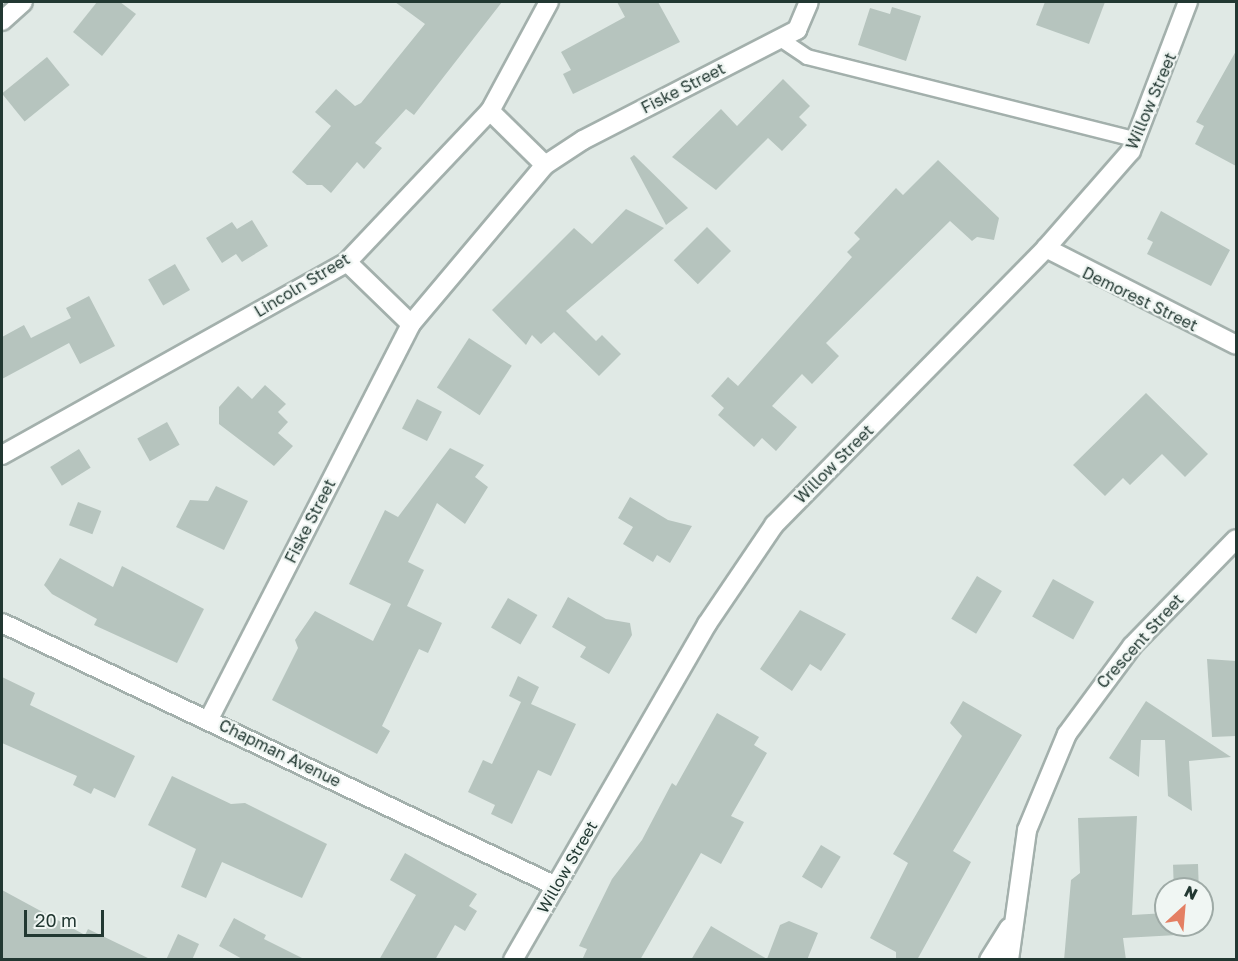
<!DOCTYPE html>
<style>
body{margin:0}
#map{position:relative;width:1238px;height:961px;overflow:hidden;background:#e0e9e5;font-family:"Golos Text",sans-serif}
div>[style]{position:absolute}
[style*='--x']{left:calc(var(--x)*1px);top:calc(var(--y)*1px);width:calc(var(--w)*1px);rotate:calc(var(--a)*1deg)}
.building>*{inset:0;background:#b6c4be;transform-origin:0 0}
.roads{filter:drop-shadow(2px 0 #a3b0ac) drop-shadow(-2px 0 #a3b0ac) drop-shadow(0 2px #a3b0ac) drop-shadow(0 -2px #a3b0ac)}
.service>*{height:14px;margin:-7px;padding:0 7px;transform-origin:7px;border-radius:7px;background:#fff}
.minor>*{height:18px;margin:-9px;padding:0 9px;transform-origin:9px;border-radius:9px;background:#fff}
.tertiary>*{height:18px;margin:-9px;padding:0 9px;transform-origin:9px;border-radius:9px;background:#fff}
span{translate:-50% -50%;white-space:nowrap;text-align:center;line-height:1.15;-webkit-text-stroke:4.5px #f0f6f3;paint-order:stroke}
.street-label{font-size:16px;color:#223832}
.frame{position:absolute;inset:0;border:3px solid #223832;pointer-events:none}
.north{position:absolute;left:1154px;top:877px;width:60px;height:60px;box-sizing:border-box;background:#f0f6f3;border:2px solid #9eaaa6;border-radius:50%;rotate:26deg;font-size:16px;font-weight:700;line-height:24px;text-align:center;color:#223832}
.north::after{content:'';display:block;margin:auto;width:21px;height:27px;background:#e47f63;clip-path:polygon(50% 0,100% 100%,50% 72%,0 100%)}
.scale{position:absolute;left:24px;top:910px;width:80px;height:27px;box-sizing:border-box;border:3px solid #223832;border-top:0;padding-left:8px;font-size:18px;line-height:21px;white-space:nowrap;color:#223832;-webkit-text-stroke:4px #f0f6f3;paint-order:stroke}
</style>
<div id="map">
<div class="building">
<i style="clip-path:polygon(97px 2px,120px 2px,136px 14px,102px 56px,73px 32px)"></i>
<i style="clip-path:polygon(395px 2px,502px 2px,414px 115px,406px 109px,375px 143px,382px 148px,364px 169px,357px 162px,331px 193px,322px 185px,307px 185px,292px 172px,331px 126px,315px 112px,336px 89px,355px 106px,361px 103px,425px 24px)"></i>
<i style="clip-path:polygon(617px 2px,658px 2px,680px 42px,573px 94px,563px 74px,571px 70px,561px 52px,625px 17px)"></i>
<i style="clip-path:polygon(1045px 2px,1105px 2px,1089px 44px,1036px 25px)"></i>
<i style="clip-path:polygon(892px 7px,921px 16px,906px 61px,858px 45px,870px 8px,890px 14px)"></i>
<i style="clip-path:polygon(1236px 51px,1236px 166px,1195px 144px,1204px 126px,1196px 122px)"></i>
<i style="left:47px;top:57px;width:36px;height:58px;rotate:51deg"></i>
<i style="clip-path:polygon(783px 79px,810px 106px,799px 117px,807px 125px,782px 151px,768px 138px,716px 190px,672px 157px,721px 109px,737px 126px)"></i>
<i style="clip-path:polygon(634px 155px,688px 208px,666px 225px,630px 158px)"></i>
<i style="clip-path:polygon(938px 160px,999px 218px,994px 240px,977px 237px,972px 241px,950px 221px,826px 343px,839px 356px,812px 384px,802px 374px,772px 406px,797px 427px,776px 451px,762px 438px,754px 447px,718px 415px,724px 408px,711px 396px,728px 377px,738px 386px,852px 257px,847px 252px,860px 239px,854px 233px,896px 188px,903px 195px)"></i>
<i style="clip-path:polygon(626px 209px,664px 228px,566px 311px,596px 341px,602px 335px,621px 354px,599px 376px,554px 332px,541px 344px,532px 335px,526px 345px,492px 310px,574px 228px,592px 244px)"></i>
<i style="clip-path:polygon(1161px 211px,1230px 250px,1211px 286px,1147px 254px,1153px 242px,1147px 239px)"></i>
<i style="clip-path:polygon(252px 220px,268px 246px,242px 262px,236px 254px,222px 263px,206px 238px,232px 222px,237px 229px)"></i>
<i style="left:707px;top:227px;width:34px;height:47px;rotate:45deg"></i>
<i style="left:175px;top:264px;width:30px;height:31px;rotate:60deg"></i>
<i style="clip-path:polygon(89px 296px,115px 346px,80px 364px,69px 343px,2px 379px,2px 337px,24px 325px,31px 338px,71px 318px,66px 308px)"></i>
<i style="left:469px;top:338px;width:51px;height:59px;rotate:33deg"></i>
<i style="clip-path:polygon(265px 385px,286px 404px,278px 412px,288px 422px,278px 433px,293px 446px,274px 466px,219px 424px,219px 407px,238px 386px,252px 399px)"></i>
<i style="clip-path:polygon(1146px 393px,1208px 454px,1185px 477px,1162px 454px,1130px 485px,1123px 478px,1105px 496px,1073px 465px)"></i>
<i style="left:417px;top:399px;width:28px;height:33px;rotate:27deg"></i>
<i style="left:167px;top:422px;width:26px;height:34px;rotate:61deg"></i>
<i style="clip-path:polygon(450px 448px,484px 465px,475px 477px,488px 487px,465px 524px,437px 503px,408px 562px,424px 570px,407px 606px,442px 623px,428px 653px,419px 649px,382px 726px,390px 731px,377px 754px,272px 700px,298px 648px,295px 640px,315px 611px,373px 641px,391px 604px,349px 584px,385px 510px,398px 517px)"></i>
<i style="left:79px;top:449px;width:22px;height:34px;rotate:58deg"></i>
<i style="clip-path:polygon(216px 486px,248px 501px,224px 550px,176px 527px,190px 500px,208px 501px)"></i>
<i style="clip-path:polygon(630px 497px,668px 520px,692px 526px,670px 563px,657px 555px,653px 562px,623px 544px,633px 527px,618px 518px)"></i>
<i style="left:78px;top:502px;width:25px;height:25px;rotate:21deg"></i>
<i style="clip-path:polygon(60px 558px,113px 587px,122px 566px,204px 609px,177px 663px,94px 625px,97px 619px,52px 594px,44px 585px)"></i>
<i style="left:977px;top:576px;width:29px;height:50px;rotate:31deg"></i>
<i style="left:1053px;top:579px;width:47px;height:43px;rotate:29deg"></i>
<i style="clip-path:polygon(568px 597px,606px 619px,630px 623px,632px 635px,609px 674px,580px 657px,586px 647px,552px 627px)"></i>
<i style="left:508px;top:598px;width:34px;height:34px;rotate:30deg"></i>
<i style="clip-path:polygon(800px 610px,846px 634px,821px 671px,810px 664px,792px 691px,760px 669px)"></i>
<i style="clip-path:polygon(1207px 659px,1236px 661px,1236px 736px,1212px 737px)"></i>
<i style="clip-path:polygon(518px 676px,539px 687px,531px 704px,576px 724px,551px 776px,538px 770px,512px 824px,491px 814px,495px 805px,468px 792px,483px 760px,492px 764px,521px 702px,509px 696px)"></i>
<i style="clip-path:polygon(2px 677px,35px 693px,30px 705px,135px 756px,115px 798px,94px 788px,91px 794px,73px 785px,77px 776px,2px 743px)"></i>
<i style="clip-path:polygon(963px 701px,1022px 735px,953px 851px,971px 862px,917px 960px,896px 960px,896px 952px,870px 938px,908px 863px,893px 854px,962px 736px,950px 723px)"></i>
<i style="clip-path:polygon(1146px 701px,1231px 757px,1189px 761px,1192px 811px,1168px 796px,1165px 740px,1141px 740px,1139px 777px,1109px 758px)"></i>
<i style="clip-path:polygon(717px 713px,759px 737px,754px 745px,767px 753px,731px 816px,744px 822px,721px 864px,701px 853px,640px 960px,582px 960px,587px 949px,579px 946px,612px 879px,642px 840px,672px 783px,676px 786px)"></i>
<i style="clip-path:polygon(172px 776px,231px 804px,245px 803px,327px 844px,302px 898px,222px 862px,206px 898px,181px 887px,196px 849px,148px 825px)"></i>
<i style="clip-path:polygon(1137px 816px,1132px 915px,1166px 913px,1166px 925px,1177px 925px,1177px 935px,1123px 938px,1126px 960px,1064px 960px,1071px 880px,1080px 873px,1078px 818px)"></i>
<i style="left:821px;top:845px;width:23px;height:37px;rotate:31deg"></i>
<i style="clip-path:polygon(405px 853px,477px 894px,469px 906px,477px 911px,465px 931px,455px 925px,435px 960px,379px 960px,416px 895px,390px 880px)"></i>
<i style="left:1198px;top:864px;width:25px;height:25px;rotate:88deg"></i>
<i style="clip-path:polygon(2px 890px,85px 935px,88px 929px,152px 960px,2px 960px)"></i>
<i style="clip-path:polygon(234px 918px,266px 935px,264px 939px,306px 960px,244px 960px,219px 946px)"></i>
<i style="clip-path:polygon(789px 921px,818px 933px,807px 960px,691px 960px,711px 926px,767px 959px,780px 925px)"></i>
<i style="clip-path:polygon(178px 934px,199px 944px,192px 960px,166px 960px)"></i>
</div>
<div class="roads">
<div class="service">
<i style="--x:779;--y:38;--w:34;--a:34"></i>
<i style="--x:807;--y:57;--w:340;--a:14.1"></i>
</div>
<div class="minor">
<i style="--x:490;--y:111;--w:77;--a:44.5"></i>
<i style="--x:1046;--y:248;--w:213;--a:27"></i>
<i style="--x:347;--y:262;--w:89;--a:44.1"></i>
<i style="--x:2;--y:455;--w:395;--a:-29.2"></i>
<i style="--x:347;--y:262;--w:208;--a:-46.6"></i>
<i style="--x:490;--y:111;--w:124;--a:-61.6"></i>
<i style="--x:2;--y:623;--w:613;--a:25.4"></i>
<i style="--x:209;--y:719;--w:444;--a:-62.9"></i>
<i style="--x:411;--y:324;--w:208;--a:-49.9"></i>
<i style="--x:545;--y:165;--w:45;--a:-33.3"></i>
<i style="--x:583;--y:140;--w:241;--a:-27.2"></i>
<i style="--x:797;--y:30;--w:30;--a:-67"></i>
<i style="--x:989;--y:960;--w:38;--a:-58"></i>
<i style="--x:1009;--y:960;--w:131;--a:-82.1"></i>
<i style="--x:1027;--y:830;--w:104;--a:-67.4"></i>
<i style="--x:1067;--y:734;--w:109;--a:-53.5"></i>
<i style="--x:1132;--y:646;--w:149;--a:-45.8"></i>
</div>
<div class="tertiary">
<i style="--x:2;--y:21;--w:28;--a:-42"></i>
<i style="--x:513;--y:960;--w:388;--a:-60"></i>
<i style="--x:707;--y:624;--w:120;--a:-55.9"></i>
<i style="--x:774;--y:525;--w:388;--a:-45.5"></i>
<i style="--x:1046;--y:248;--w:129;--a:-48.8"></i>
<i style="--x:1131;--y:151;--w:160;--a:-69.1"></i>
</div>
</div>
<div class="street-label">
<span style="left:683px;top:88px;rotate:-27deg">Fiske Street</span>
<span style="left:1151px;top:101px;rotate:-67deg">Willow Street</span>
<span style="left:302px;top:285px;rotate:-31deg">Lincoln Street</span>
<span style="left:1140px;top:299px;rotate:26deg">Demorest Street</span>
<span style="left:834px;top:464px;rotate:-45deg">Willow Street</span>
<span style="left:310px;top:521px;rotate:-63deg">Fiske Street</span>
<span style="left:1140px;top:641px;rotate:-48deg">Crescent Street</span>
<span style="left:280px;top:753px;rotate:26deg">Chapman Avenue</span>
<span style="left:567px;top:867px;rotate:-60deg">Willow Street</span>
</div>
<div class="frame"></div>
<div class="north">N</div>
<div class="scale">20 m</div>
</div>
